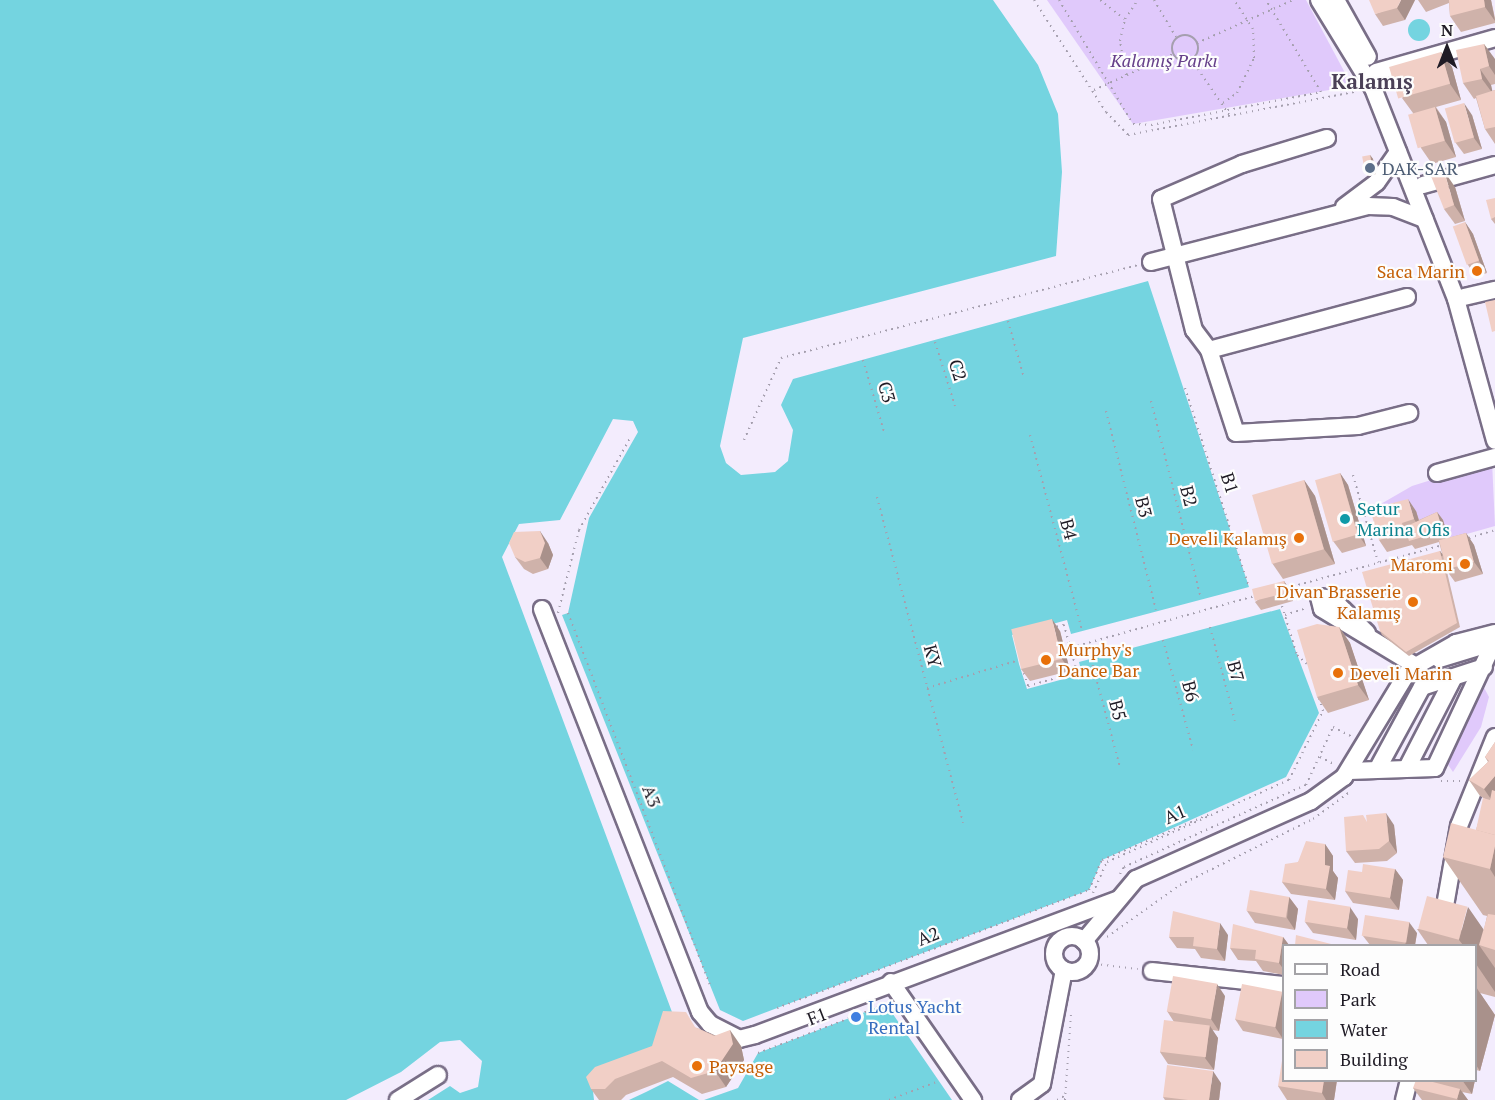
<!DOCTYPE html>
<meta charset="utf-8">
<style>
body{margin:0}
#map{position:relative;width:1495px;height:1100px;overflow:hidden;background:#f3ecfd;font-family:"PT Serif",serif}
div>[style]{position:absolute}
[style*='--x']{left:calc(var(--x)*1px);top:calc(var(--y)*1px);width:calc(var(--w)*1px);rotate:calc(var(--a)*1deg)}
.green>*{inset:0;background:#e0c9fb}
.water>*{inset:0;background:#74d4e0}
.round{border-radius:50%}
.path>*{height:2px;margin-top:-1px;transform-origin:0;background:repeating-linear-gradient(90deg,#a59fae 0 1.5px,transparent 0 6px)}
.path>.ring{margin:-1px;padding:0;box-sizing:content-box;background:none;border:2px solid #a59fae;border-radius:50%}
.roads{filter:drop-shadow(2px 0 #796e87) drop-shadow(-2px 0 #796e87) drop-shadow(0 2px #796e87) drop-shadow(0 -2px #796e87)}
.minor>*{height:16px;margin:-8px;padding:0 8px;transform-origin:8px;border-radius:8px;background:#fff}
.minor>.ring{margin:-8px;padding:0;box-sizing:content-box;background:none;border:16px solid #fff;border-radius:50%}
.wall>*{inset:0;background:#cfb2aa}
.shaded-wall>*{inset:0;background:#a9918b;transform-origin:0 0}
.building>*{inset:0;background:#f1cfc6;transform-origin:0 0}
.dots>*{width:16px;height:16px;translate:-50% -50%;box-sizing:border-box;border:3px solid #fdfdfd;border-radius:50%}
span{translate:-50% -50%;white-space:nowrap;text-align:center;line-height:1.15;-webkit-text-stroke:4.5px #fdfdfd;paint-order:stroke}
.park-label{font-size:18px;color:#66408a;font-style:italic}
.service-label{font-size:18px;color:#4e5e75}
.left{translate:0 -50%;text-align:left}
.food-label{font-size:18px;color:#c56008}
.right{translate:-100% -50%;text-align:right}
.street-label{font-size:18px;color:#1f1b25}
.culture-label{font-size:18px;color:#0d838f}
.shop-label{font-size:18px;color:#366cbe}
.quarter-label{font-size:21px;color:#4b4057;font-weight:700}
.legend{position:absolute;left:1282px;top:944px;width:195px;height:138px;box-sizing:border-box;background:#fdfdfd;border:2px solid #a4a3a7;margin:0;padding:8px 10px;list-style:none;font-size:18px;color:#1f1b25}
.legend li{display:flex;align-items:center;gap:12px;height:30px}
.legend b{width:30px;border:2px solid #a4a3a7}
.north{position:absolute;left:1417px;top:18px;width:60px;height:60px;-webkit-text-stroke:4px #fdfdfd;paint-order:stroke;rotate:0deg;font-size:16px;font-weight:700;line-height:24px;text-align:center;color:#1f1b25}
.north::after{content:'';display:block;margin:auto;width:21px;height:27px;background:#1f1b25;clip-path:polygon(50% 0,100% 100%,50% 72%,0 100%)}
</style>
<div id="map">
<div class="green">
<i style="clip-path:polygon(1047px 0,1306px 0,1352px 86px,1133px 124px)"></i>
<i style="clip-path:polygon(1492px 461px,1495px 526px,1449px 539px,1378px 521px,1379px 505px,1412px 486px)"></i>
<i style="clip-path:polygon(1481px 682px,1489px 697px,1481px 727px,1453px 772px,1444px 759px)"></i>
</div>
<div class="water">
<i style="clip-path:polygon(0 0,993px 0,1038px 65px,1058px 114px,1062px 172px,1056px 256px,743px 338px,720px 446px,726px 463px,741px 475px,775px 472px,788px 461px,793px 430px,781px 405px,793px 379px,1148px 281px,1249px 587px,1071px 634px,1067px 620px,1012px 635px,1019px 664px,1027px 689px,1082px 674px,1079px 662px,1280px 609px,1319px 713px,1286px 777px,1102px 860px,1089px 890px,743px 1021px,720px 1010px,562px 615px,568px 613px,589px 518px,638px 432px,633px 421px,613px 419px,560px 520px,519px 524px,502px 557px,675px 1020px,666px 1040px,593px 1091px,594px 1100px,428px 1100px,450px 1086px,460px 1093px,478px 1087px,482px 1061px,460px 1040px,440px 1042px,401px 1072px,346px 1100px,0 1100px)"></i>
<i class="round" style="left:1408px;top:19px;width:22px;height:22px"></i>
<i style="clip-path:polygon(886px 1004px,952px 1100px,704px 1100px,738px 1088px,758px 1053px)"></i>
<i style="clip-path:polygon(668px 1081px,699px 1100px,629px 1100px,646px 1092px)"></i>
</div>
<div class="path">
<i style="--x:1034;--y:0;--w:133;--a:57.3"></i>
<i style="--x:1106;--y:112;--w:32;--a:46"></i>
<i style="--x:1128;--y:135;--w:234;--a:-10.8"></i>
<i style="--x:1059;--y:0;--w:144;--a:59.2"></i>
<i style="--x:1133;--y:124;--w:18;--a:3"></i>
<i style="--x:1151;--y:125;--w:173;--a:-11"></i>
<i style="--x:1321;--y:92;--w:107;--a:-120.9"></i>
<i style="--x:1100;--y:0;--w:31;--a:38"></i>
<i style="--x:1154;--y:0;--w:43;--a:59.3"></i>
<i class="ring" style="left:1172px;top:35px;width:24px;height:24px"></i>
<i style="--x:1197;--y:43;--w:105;--a:-24.1"></i>
<i style="--x:1191;--y:59;--w:69;--a:55.6"></i>
<i style="--x:1126;--y:75;--w:35;--a:-100"></i>
<i style="--x:1120;--y:41;--w:23;--a:-77"></i>
<i style="--x:1125;--y:19;--w:23;--a:-56"></i>
<i style="--x:1094;--y:90;--w:87;--a:-24.5"></i>
<i style="--x:1223;--y:103;--w:17;--a:-36"></i>
<i style="--x:1237;--y:93;--w:39;--a:-64"></i>
<i style="--x:1254;--y:58;--w:29;--a:-92"></i>
<i style="--x:1253;--y:29;--w:35;--a:-123"></i>
<i style="--x:1008;--y:321;--w:59;--a:74.3"></i>
<i style="--x:935;--y:342;--w:67;--a:72.6"></i>
<i style="--x:863;--y:360;--w:75;--a:73.7"></i>
<i style="--x:1185;--y:388;--w:209;--a:72.2"></i>
<i style="--x:1151;--y:401;--w:204;--a:75.8"></i>
<i style="--x:1106;--y:411;--w:205;--a:75.9"></i>
<i style="--x:1030;--y:435;--w:202;--a:75.1"></i>
<i style="--x:744;--y:440;--w:90;--a:-65.7"></i>
<i style="--x:781;--y:358;--w:370;--a:-14.6"></i>
<i style="--x:1353;--y:475;--w:91;--a:74"></i>
<i style="--x:877;--y:497;--w:337;--a:75.2"></i>
<i style="--x:1469;--y:538;--w:27;--a:-17"></i>
<i style="--x:1287;--y:588;--w:159;--a:-15.4"></i>
<i style="--x:1282;--y:606;--w:51;--a:73"></i>
<i style="--x:1297;--y:655;--w:13;--a:42"></i>
<i style="--x:558;--y:613;--w:86;--a:-75.8"></i>
<i style="--x:579;--y:530;--w:105;--a:-61"></i>
<i style="--x:568;--y:613;--w:401;--a:69.1"></i>
<i style="--x:1285;--y:615;--w:23;--a:-18"></i>
<i style="--x:1210;--y:627;--w:97;--a:75.1"></i>
<i style="--x:1163;--y:640;--w:114;--a:74.7"></i>
<i style="--x:1066;--y:649;--w:196;--a:-15.7"></i>
<i style="--x:1091;--y:659;--w:112;--a:75"></i>
<i style="--x:1024;--y:673;--w:14;--a:73"></i>
<i style="--x:1028;--y:686;--w:51;--a:-15.9"></i>
<i style="--x:1077;--y:672;--w:49;--a:-105.5"></i>
<i style="--x:1064;--y:625;--w:9;--a:167"></i>
<i style="--x:927;--y:688;--w:96;--a:-16.9"></i>
<i style="--x:1320;--y:757;--w:16;--a:27"></i>
<i style="--x:1441;--y:781;--w:21;--a:0"></i>
<i style="--x:1120;--y:874;--w:8;--a:-60"></i>
<i style="--x:1124;--y:867;--w:200;--a:-24.3"></i>
<i style="--x:1306;--y:785;--w:64;--a:-65"></i>
<i style="--x:1333;--y:727;--w:20;--a:27"></i>
<i style="--x:1093;--y:893;--w:34;--a:-66"></i>
<i style="--x:1107;--y:862;--w:200;--a:-24.3"></i>
<i style="--x:1289;--y:780;--w:77;--a:-63.8"></i>
<i style="--x:1323;--y:711;--w:14;--a:-107"></i>
<i style="--x:1107;--y:937;--w:90;--a:-35.5"></i>
<i style="--x:1180;--y:885;--w:148;--a:-26.4"></i>
<i style="--x:1313;--y:819;--w:47;--a:-36.4"></i>
<i style="--x:1095;--y:964;--w:15;--a:-82"></i>
<i style="--x:1077;--y:978;--w:23;--a:-38"></i>
<i style="--x:1095;--y:964;--w:43;--a:6.6"></i>
<i style="--x:777;--y:1008;--w:334;--a:-20.7"></i>
<i style="--x:1089;--y:890;--w:33;--a:-67"></i>
<i style="--x:1102;--y:860;--w:117;--a:-23.1"></i>
<i style="--x:758;--y:1053;--w:137;--a:-20.9"></i>
<i style="--x:889;--y:1100;--w:53;--a:-20.8"></i>
<i style="--x:1057;--y:1100;--w:10;--a:-29"></i>
<i style="--x:1065;--y:1100;--w:86;--a:-86"></i>
</div>
<div class="roads">
<div class="minor">
<i style="--x:1319;--y:0;--w:103;--a:58.5"></i>
<i style="--x:1373;--y:88;--w:227;--a:68.5"></i>
<i style="--x:1456;--y:299;--w:147;--a:74.6"></i>
<i style="--x:1336;--y:0;--w:65;--a:60.7"></i>
<i style="--x:1376;--y:72;--w:124;--a:-15.9"></i>
<i style="--x:1327;--y:138;--w:89;--a:163"></i>
<i style="--x:1242;--y:164;--w:88;--a:156.6"></i>
<i style="--x:1161;--y:199;--w:135;--a:75.9"></i>
<i style="--x:1194;--y:330;--w:25;--a:53"></i>
<i style="--x:1209;--y:350;--w:205;--a:-15"></i>
<i style="--x:1423;--y:185;--w:75;--a:-15.5"></i>
<i style="--x:1344;--y:207;--w:41;--a:-37.1"></i>
<i style="--x:1377;--y:182;--w:37;--a:-55"></i>
<i style="--x:1151;--y:262;--w:224;--a:-14.5"></i>
<i style="--x:1368;--y:206;--w:25;--a:2"></i>
<i style="--x:1393;--y:207;--w:34;--a:21"></i>
<i style="--x:1464;--y:297;--w:32;--a:-13"></i>
<i style="--x:1209;--y:350;--w:87;--a:72"></i>
<i style="--x:1236;--y:433;--w:122;--a:-3.3"></i>
<i style="--x:1358;--y:426;--w:53;--a:-14.3"></i>
<i style="--x:1437;--y:473;--w:60;--a:-15.4"></i>
<i style="--x:542;--y:609;--w:433;--a:68.6"></i>
<i style="--x:700;--y:1012;--w:16;--a:50"></i>
<i style="--x:710;--y:1024;--w:33;--a:27"></i>
<i style="--x:739;--y:1039;--w:16;--a:-14"></i>
<i style="--x:755;--y:1035;--w:388;--a:-20.5"></i>
<i style="--x:1367;--y:633;--w:49;--a:-135.8"></i>
<i style="--x:1332;--y:599;--w:13;--a:-171"></i>
<i style="--x:1319;--y:597;--w:12;--a:76"></i>
<i style="--x:1322;--y:609;--w:110;--a:31.2"></i>
<i style="--x:1439;--y:659;--w:59;--a:-16.9"></i>
<i style="--x:1378;--y:768;--w:92;--a:-61.5"></i>
<i style="--x:1422;--y:687;--w:65;--a:-17.9"></i>
<i style="--x:1407;--y:768;--w:102;--a:-62.7"></i>
<i style="--x:1349;--y:771;--w:86;--a:-2"></i>
<i style="--x:1435;--y:768;--w:139;--a:-64.9"></i>
<i class="ring" style="left:1054px;top:936px;width:20px;height:20px"></i>
<i style="--x:1084;--y:941;--w:81;--a:-50"></i>
<i style="--x:1136;--y:879;--w:192;--a:-24"></i>
<i style="--x:1311;--y:801;--w:41;--a:-36"></i>
<i style="--x:1344;--y:777;--w:125;--a:-58.7"></i>
<i style="--x:1409;--y:670;--w:54;--a:-29.9"></i>
<i style="--x:1456;--y:643;--w:40;--a:-14.4"></i>
<i style="--x:1438;--y:946;--w:122;--a:-80.1"></i>
<i style="--x:1459;--y:826;--w:96;--a:-68"></i>
<i style="--x:1152;--y:971;--w:133;--a:6.1"></i>
<i style="--x:891;--y:982;--w:144;--a:55.2"></i>
<i style="--x:398;--y:1100;--w:47;--a:-32"></i>
<i style="--x:1020;--y:1100;--w:27;--a:-36"></i>
<i style="--x:1042;--y:1084;--w:116;--a:-79.1"></i>
<i style="--x:1404;--y:1100;--w:21;--a:-76"></i>
</div>
</div>
<div class="wall">
<i style="clip-path:polygon(1415px 0,1405px 20px,1383px 26px,1375px 14px)"></i>
<i style="clip-path:polygon(1418px 0,1491px 0,1495px 18px,1495px 23px,1461px 32px,1450px 16px,1449px 3px,1426px 12px)"></i>
<i style="clip-path:polygon(1484px 44px,1495px 61px,1495px 84px,1491px 85px,1492px 91px,1495px 90px,1495px 144px,1485px 129px,1476px 98px,1474px 99px,1463px 83px)"></i>
<i style="clip-path:polygon(1441px 52px,1452px 67px,1461px 100px,1436px 107px,1446px 122px,1456px 157px,1432px 164px,1421px 148px,1413px 113px,1402px 98px)"></i>
<i style="clip-path:polygon(1472px 115px,1482px 149px,1464px 154px,1455px 142px)"></i>
<i style="clip-path:polygon(1370px 155px,1373px 159px,1376px 174px,1368px 176px,1365px 172px)"></i>
<i style="clip-path:polygon(1455px 187px,1465px 221px,1455px 224px,1444px 209px)"></i>
<i style="clip-path:polygon(1495px 198px,1495px 224px,1491px 219px)"></i>
<i style="clip-path:polygon(1465px 222px,1473px 234px,1487px 273px,1476px 277px,1468px 265px)"></i>
<i style="clip-path:polygon(1340px 473px,1348px 485px,1366px 546px,1342px 553px,1333px 541px)"></i>
<i style="clip-path:polygon(1304px 480px,1315px 496px,1335px 564px,1283px 579px,1272px 563px)"></i>
<i style="clip-path:polygon(1416px 511px,1419px 520px,1437px 512px,1443px 520px,1448px 538px,1466px 533px,1474px 545px,1483px 574px,1455px 582px,1447px 571px,1439px 542px,1415px 549px,1412px 545px,1387px 552px,1379px 540px)"></i>
<i style="clip-path:polygon(548px 543px,553px 555px,548px 569px,533px 574px,524px 569px,515px 557px)"></i>
<i style="clip-path:polygon(1440px 551px,1443px 555px,1460px 627px,1409px 656px,1382px 635px,1380px 631px)"></i>
<i style="clip-path:polygon(1284px 581px,1289px 589px,1293px 601px,1261px 610px,1255px 602px)"></i>
<i style="clip-path:polygon(1339px 627px,1350px 643px,1369px 700px,1328px 713px,1317px 697px)"></i>
<i style="clip-path:polygon(1060px 631px,1070px 671px,1030px 681px,1021px 669px)"></i>
<i style="clip-path:polygon(1495px 742px,1495px 997px,1480px 993px,1495px 1015px,1480px 1071px,1476px 1070px,1476px 945px,1428px 945px,1417px 929px,1484px 930px,1487px 916px,1483px 915px,1443px 857px,1476px 830px,1485px 799px,1480px 796px,1469px 780px,1488px 762px,1485px 757px)"></i>
<i style="clip-path:polygon(1367px 822px,1394px 825px,1397px 853px,1387px 861px,1355px 863px,1346px 851px)"></i>
<i style="clip-path:polygon(1325px 844px,1333px 856px,1333px 871px,1338px 878px,1335px 900px,1291px 894px,1282px 882px,1298px 862px)"></i>
<i style="clip-path:polygon(1395px 869px,1403px 880px,1399px 910px,1353px 903px,1345px 891px)"></i>
<i style="clip-path:polygon(1289px 897px,1298px 909px,1295px 930px,1255px 923px,1247px 911px)"></i>
<i style="clip-path:polygon(1358px 919px,1356px 940px,1313px 933px,1305px 922px)"></i>
<i style="clip-path:polygon(1417px 933px,1415px 945px,1370px 945px,1363px 936px)"></i>
<i style="clip-path:polygon(1228px 935px,1225px 961px,1201px 958px,1195px 949px,1177px 948px,1169px 937px)"></i>
<i style="clip-path:polygon(1283px 937px,1289px 945px,1284px 945px,1284px 975px,1263px 971px,1256px 961px,1238px 960px,1230px 948px)"></i>
<i style="clip-path:polygon(1282px 992px,1284px 994px,1283px 1039px,1243px 1031px,1235px 1019px)"></i>
<i style="clip-path:polygon(1225px 996px,1219px 1031px,1212px 1030px,1218px 1038px,1214px 1070px,1168px 1064px,1160px 1052px,1174px 1022px,1167px 1011px)"></i>
<i style="clip-path:polygon(697px 1028px,741px 1046px,744px 1060px,726px 1087px,702px 1094px,673px 1077px,626px 1095px,621px 1100px,599px 1100px,591px 1089px,652px 1046px)"></i>
<i style="clip-path:polygon(1284px 1080px,1337px 1080px,1334px 1100px,1287px 1100px,1278px 1086px)"></i>
<i style="clip-path:polygon(1428px 1080px,1475px 1080px,1472px 1094px,1462px 1092px,1468px 1100px,1422px 1100px,1413px 1088px,1428px 1081px)"></i>
<i style="clip-path:polygon(1221px 1083px,1219px 1100px,1165px 1100px,1163px 1097px)"></i>
</div>
<div class="shaded-wall">
<i style="clip-path:polygon(1401px 0,1415px 0,1405px 20px,1397px 8px)"></i>
<i style="clip-path:polygon(1484px 0,1491px 0,1495px 21px,1485px 7px)"></i>
<i style="clip-path:polygon(1484px 44px,1495px 59px,1495px 75px,1489px 66px)"></i>
<i style="clip-path:polygon(1441px 52px,1452px 67px,1461px 100px,1450px 84px)"></i>
<i style="clip-path:polygon(1480px 69px,1491px 85px,1493px 94px,1482px 79px)"></i>
<i style="clip-path:polygon(1464px 103px,1472px 115px,1482px 149px,1474px 138px)"></i>
<i style="clip-path:polygon(1435px 107px,1446px 122px,1456px 157px,1445px 141px)"></i>
<i style="clip-path:polygon(1370px 155px,1373px 159px,1376px 174px,1373px 170px)"></i>
<i style="clip-path:polygon(1444px 171px,1455px 187px,1465px 221px,1454px 205px)"></i>
<i style="clip-path:polygon(1465px 222px,1473px 234px,1487px 273px,1479px 261px)"></i>
<i style="clip-path:polygon(1340px 473px,1348px 485px,1366px 546px,1358px 534px)"></i>
<i style="clip-path:polygon(1304px 480px,1315px 496px,1335px 564px,1324px 549px)"></i>
<i style="clip-path:polygon(1408px 499px,1416px 511px,1422px 531px,1414px 519px)"></i>
<i style="clip-path:polygon(1437px 512px,1443px 520px,1449px 539px,1443px 531px)"></i>
<i style="clip-path:polygon(540px 531px,548px 543px,553px 555px,548px 569px,540px 558px)"></i>
<i style="clip-path:polygon(1466px 533px,1474px 545px,1483px 574px,1474px 562px)"></i>
<i style="left:1440px;top:551px;width:5px;height:74px;rotate:53deg"></i>
<i style="clip-path:polygon(1284px 581px,1289px 589px,1293px 601px,1287px 593px)"></i>
<i style="clip-path:polygon(1052px 619px,1060px 631px,1070px 671px,1062px 659px)"></i>
<i style="clip-path:polygon(1339px 627px,1350px 643px,1369px 700px,1358px 685px)"></i>
<i style="clip-path:polygon(1495px 776px,1495px 805px,1484px 789px)"></i>
<i style="clip-path:polygon(1386px 813px,1394px 825px,1397px 853px,1389px 841px)"></i>
<i style="clip-path:polygon(1325px 844px,1333px 856px,1333px 871px,1338px 878px,1335px 900px,1326px 889px,1325px 865px)"></i>
<i style="clip-path:polygon(1495px 846px,1495px 877px,1490px 869px)"></i>
<i style="clip-path:polygon(1395px 869px,1403px 880px,1399px 910px,1390px 898px)"></i>
<i style="clip-path:polygon(1289px 897px,1298px 909px,1295px 930px,1287px 918px)"></i>
<i style="clip-path:polygon(1350px 907px,1358px 919px,1356px 940px,1347px 928px)"></i>
<i style="clip-path:polygon(1468px 907px,1495px 946px,1479px 945px,1495px 968px,1495px 992px,1476px 964px,1476px 945px,1463px 945px,1459px 940px)"></i>
<i style="clip-path:polygon(1409px 922px,1417px 933px,1415px 945px,1407px 945px,1405px 943px)"></i>
<i style="clip-path:polygon(1220px 923px,1228px 935px,1225px 961px,1217px 949px)"></i>
<i style="clip-path:polygon(1283px 937px,1289px 945px,1284px 945px,1284px 970px,1279px 963px)"></i>
<i style="clip-path:polygon(1217px 984px,1225px 996px,1219px 1031px,1211px 1019px)"></i>
<i style="clip-path:polygon(1476px 987px,1495px 1015px,1480px 1071px,1476px 1065px)"></i>
<i style="clip-path:polygon(1282px 992px,1284px 994px,1283px 1039px,1275px 1027px)"></i>
<i style="clip-path:polygon(1210px 1026px,1218px 1038px,1214px 1070px,1205px 1058px)"></i>
<i style="clip-path:polygon(730px 1030px,741px 1046px,744px 1060px,726px 1087px,715px 1071px)"></i>
<i style="clip-path:polygon(1213px 1071px,1221px 1083px,1219px 1100px,1209px 1100px)"></i>
<i style="clip-path:polygon(1324px 1080px,1337px 1080px,1334px 1100px,1326px 1100px,1322px 1093px)"></i>
<i style="clip-path:polygon(1462px 1080px,1475px 1080px,1472px 1094px)"></i>
<i style="clip-path:polygon(1460px 1089px,1468px 1100px,1458px 1100px,1457px 1099px)"></i>
</div>
<div class="building">
<i style="clip-path:polygon(1369px 0,1401px 0,1397px 8px,1375px 14px)"></i>
<i style="clip-path:polygon(1449px 0,1484px 0,1485px 7px,1450px 16px)"></i>
<i style="clip-path:polygon(1484px 44px,1489px 66px,1480px 69px,1482px 79px,1463px 83px,1456px 50px)"></i>
<i style="left:1441px;top:52px;width:33px;height:54px;rotate:74deg"></i>
<i style="clip-path:polygon(1495px 90px,1495px 127px,1485px 129px,1476px 96px)"></i>
<i style="left:1464px;top:103px;width:36px;height:20px;rotate:74deg"></i>
<i style="left:1435px;top:107px;width:35px;height:28px;rotate:74deg"></i>
<i style="left:1370px;top:155px;width:15px;height:8px;rotate:79deg"></i>
<i style="clip-path:polygon(1444px 171px,1454px 205px,1444px 209px,1431px 176px)"></i>
<i style="clip-path:polygon(1495px 198px,1495px 217px,1491px 219px,1486px 200px)"></i>
<i style="left:1465px;top:222px;width:41px;height:13px;rotate:70deg"></i>
<i style="clip-path:polygon(1495px 300px,1495px 331px,1492px 332px,1485px 302px)"></i>
<i style="left:1340px;top:473px;width:64px;height:26px;rotate:74deg"></i>
<i style="left:1304px;top:480px;width:72px;height:54px;rotate:74deg"></i>
<i style="clip-path:polygon(1408px 499px,1414px 519px,1402px 523px,1405px 533px,1379px 540px,1370px 509px)"></i>
<i style="clip-path:polygon(1437px 512px,1443px 531px,1409px 541px,1405px 527px)"></i>
<i style="clip-path:polygon(540px 531px,545px 543px,540px 558px,525px 562px,515px 557px,509px 543px,514px 532px)"></i>
<i style="left:1466px;top:533px;width:30px;height:28px;rotate:75deg"></i>
<i style="clip-path:polygon(1440px 551px,1457px 623px,1406px 652px,1380px 631px,1362px 572px)"></i>
<i style="left:1284px;top:581px;width:12px;height:33px;rotate:76deg"></i>
<i style="left:1052px;top:619px;width:41px;height:42px;rotate:76deg"></i>
<i style="clip-path:polygon(1317px 624px,1339px 627px,1358px 685px,1317px 697px,1297px 630px)"></i>
<i style="clip-path:polygon(1495px 742px,1495px 776px,1484px 789px,1469px 780px,1489px 761px,1485px 757px)"></i>
<i style="clip-path:polygon(1492px 790px,1495px 791px,1495px 835px,1476px 830px,1483px 798px,1490px 800px)"></i>
<i style="clip-path:polygon(1386px 813px,1389px 841px,1379px 849px,1346px 851px,1344px 817px,1363px 815px,1367px 822px,1366px 815px)"></i>
<i style="clip-path:polygon(1451px 823px,1495px 835px,1495px 846px,1490px 869px,1443px 857px)"></i>
<i style="clip-path:polygon(1306px 841px,1325px 844px,1325px 865px,1330px 866px,1326px 889px,1282px 882px,1285px 864px,1298px 862px)"></i>
<i style="clip-path:polygon(1363px 864px,1395px 869px,1390px 898px,1345px 891px,1348px 870px,1362px 872px)"></i>
<i style="left:1250px;top:890px;width:40px;height:21px;rotate:10deg"></i>
<i style="left:1427px;top:896px;width:42px;height:34px;rotate:15deg"></i>
<i style="left:1308px;top:900px;width:43px;height:22px;rotate:9deg"></i>
<i style="clip-path:polygon(1173px 911px,1220px 923px,1217px 949px,1193px 946px,1194px 937px,1169px 937px)"></i>
<i style="clip-path:polygon(1488px 914px,1495px 915px,1495px 950px,1479px 945px)"></i>
<i style="left:1365px;top:915px;width:45px;height:21px;rotate:9deg"></i>
<i style="clip-path:polygon(1233px 924px,1283px 937px,1279px 963px,1255px 959px,1256px 950px,1230px 948px)"></i>
<i style="clip-path:polygon(1296px 935px,1335px 945px,1295px 945px)"></i>
<i style="left:1173px;top:976px;width:45px;height:36px;rotate:10deg"></i>
<i style="left:1242px;top:984px;width:41px;height:36px;rotate:11deg"></i>
<i style="clip-path:polygon(663px 1011px,686px 1012px,695px 1027px,714px 1036px,730px 1030px,733px 1044px,715px 1071px,691px 1078px,662px 1061px,615px 1079px,605px 1089px,591px 1089px,586px 1077px,595px 1067px,652px 1046px)"></i>
<i style="left:1164px;top:1020px;width:46px;height:32px;rotate:7deg"></i>
<i style="clip-path:polygon(1284px 1048px,1284px 1080px,1324px 1080px,1322px 1093px,1278px 1086px)"></i>
<i style="clip-path:polygon(1167px 1065px,1213px 1071px,1209px 1100px,1188px 1100px,1163px 1097px)"></i>
<i style="clip-path:polygon(1416px 1080px,1425px 1080px,1460px 1089px,1457px 1099px,1413px 1088px)"></i>
</div>
<div class="dots">
<i style="left:1370px;top:168px;background:#5c6f8a"></i>
<i style="left:1477px;top:271px;background:#e8710a"></i>
<i style="left:1345px;top:519px;background:#0f9aa8"></i>
<i style="left:1299px;top:538px;background:#e8710a"></i>
<i style="left:1465px;top:564px;background:#e8710a"></i>
<i style="left:1413px;top:602px;background:#e8710a"></i>
<i style="left:1046px;top:660px;background:#e8710a"></i>
<i style="left:1338px;top:673px;background:#e8710a"></i>
<i style="left:856px;top:1017px;background:#3f7fe0"></i>
<i style="left:697px;top:1066px;background:#e8710a"></i>
</div>
<div class="park-label">
<span style="left:1164px;top:60px">Kalamış Parkı</span>
</div>
<div class="service-label">
<span class="left" style="left:1382px;top:168px">DAK-SAR</span>
</div>
<div class="food-label">
<span class="right" style="left:1465px;top:271px">Saca Marin</span>
<span class="right" style="left:1287px;top:538px">Develi Kalamış</span>
<span class="right" style="left:1453px;top:564px">Maromi</span>
<span class="right" style="left:1401px;top:602px">Divan Brasserie<br>Kalamış</span>
<span class="left" style="left:1058px;top:660px">Murphy's<br>Dance Bar</span>
<span class="left" style="left:1350px;top:673px">Develi Marin</span>
<span class="left" style="left:709px;top:1066px">Paysage</span>
</div>
<div class="street-label">
<span style="left:958px;top:370px;rotate:73deg">C2</span>
<span style="left:887px;top:392px;rotate:74deg">C3</span>
<span style="left:1230px;top:483px;rotate:72deg">B1</span>
<span style="left:1189px;top:496px;rotate:76deg">B2</span>
<span style="left:1144px;top:507px;rotate:76deg">B3</span>
<span style="left:1069px;top:529px;rotate:75deg">B4</span>
<span style="left:933px;top:656px;rotate:75deg">KY</span>
<span style="left:1236px;top:671px;rotate:75deg">B7</span>
<span style="left:1191px;top:691px;rotate:75deg">B6</span>
<span style="left:1118px;top:710px;rotate:75deg">B5</span>
<span style="left:652px;top:796px;rotate:69deg">A3</span>
<span style="left:1175px;top:814px;rotate:-23deg">A1</span>
<span style="left:928px;top:936px;rotate:-21deg">A2</span>
<span style="left:817px;top:1016px;rotate:-21deg">F1</span>
</div>
<div class="culture-label">
<span class="left" style="left:1357px;top:519px">Setur<br>Marina Ofis</span>
</div>
<div class="shop-label">
<span class="left" style="left:868px;top:1017px">Lotus Yacht<br>Rental</span>
</div>
<div class="quarter-label">
<span style="left:1372px;top:81px">Kalamış</span>
</div>
<ul class="legend">
<li><b style="height:8px;background:#fff"></b>Road</li>
<li><b style="height:16px;background:#e0c9fb"></b>Park</li>
<li><b style="height:16px;background:#74d4e0"></b>Water</li>
<li><b style="height:16px;background:#f1cfc6"></b>Building</li>
</ul>
<div class="north">N</div>
</div>
